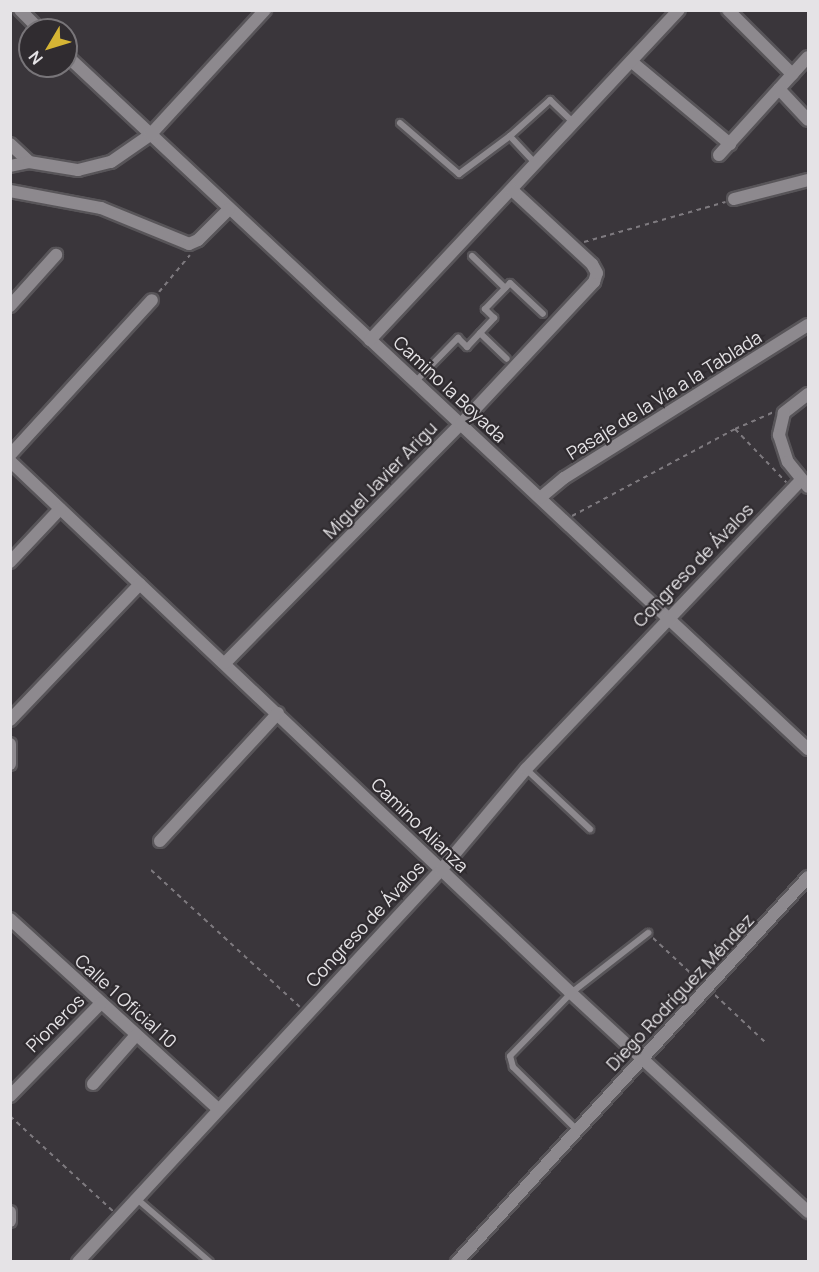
<!DOCTYPE html>
<meta charset="utf-8">
<style>
body{margin:0}
#map{position:relative;width:819px;height:1272px;overflow:hidden;background:#3a363b;font-family:Manrope,sans-serif}
div>[style]{position:absolute}
[style*='--x']{left:calc(var(--x)*1px);top:calc(var(--y)*1px);width:calc(var(--w)*1px);rotate:calc(var(--a)*1deg)}
.path>*{height:2px;margin-top:-1px;transform-origin:0;background:repeating-linear-gradient(90deg,#7e7a7f 0 4.5px,transparent 0 9px)}
.roads{filter:drop-shadow(2px 0 #585559) drop-shadow(-2px 0 #585559) drop-shadow(0 2px #585559) drop-shadow(0 -2px #585559)}
.service>*{height:6px;margin:-3px;padding:0 3px;transform-origin:3px;border-radius:3px;background:#8d898e}
.minor>*{height:12px;margin:-6px;padding:0 6px;transform-origin:6px;border-radius:6px;background:#8d898e}
span{translate:-50% -50%;white-space:nowrap;text-align:center;line-height:1.15;-webkit-text-stroke:4.5px #302c30;paint-order:stroke}
.street-label{font-size:18px;color:#e5e3e6}
.frame{position:absolute;inset:0;border:12px solid #e5e3e6;pointer-events:none}
.north{position:absolute;left:18px;top:18px;width:60px;height:60px;box-sizing:border-box;background:#302c30;border:2px solid #787579;border-radius:50%;rotate:232deg;font-size:16px;font-weight:700;line-height:24px;text-align:center;color:#e5e3e6}
.north::after{content:'';display:block;margin:auto;width:21px;height:27px;background:#d6b534;clip-path:polygon(50% 0,100% 100%,50% 72%,0 100%)}
</style>
<div id="map">
<div class="path">
<i style="--x:584;--y:242;--w:147;--a:-15.8"></i>
<i style="--x:159;--y:292;--w:48;--a:-50"></i>
<i style="--x:735;--y:429;--w:43;--a:-23.6"></i>
<i style="--x:572;--y:516;--w:185;--a:-28.1"></i>
<i style="--x:735;--y:429;--w:74;--a:46.1"></i>
<i style="--x:151;--y:870;--w:202;--a:42.6"></i>
<i style="--x:653;--y:938;--w:63;--a:43.1"></i>
<i style="--x:715;--y:995;--w:69;--a:43.2"></i>
<i style="--x:10;--y:1116;--w:140;--a:42.7"></i>
</div>
<div class="roads">
<div class="service">
<i style="--x:400;--y:123;--w:78;--a:40.8"></i>
<i style="--x:459;--y:174;--w:64;--a:-36.7"></i>
<i style="--x:535;--y:163;--w:37;--a:-133"></i>
<i style="--x:510;--y:136;--w:54;--a:-42"></i>
<i style="--x:550;--y:100;--w:33;--a:44"></i>
<i style="--x:472;--y:256;--w:46;--a:44.1"></i>
<i style="--x:480;--y:333;--w:37;--a:44"></i>
<i style="--x:415;--y:382;--w:62;--a:-45.7"></i>
<i style="--x:458;--y:338;--w:13;--a:45"></i>
<i style="--x:467;--y:347;--w:40;--a:-47"></i>
<i style="--x:494;--y:318;--w:13;--a:-135"></i>
<i style="--x:485;--y:309;--w:36;--a:-46"></i>
<i style="--x:510;--y:283;--w:45;--a:43.2"></i>
<i style="--x:526;--y:769;--w:88;--a:43.2"></i>
<i style="--x:577;--y:1130;--w:90;--a:-135.5"></i>
<i style="--x:513;--y:1067;--w:11;--a:-105"></i>
<i style="--x:510;--y:1056;--w:88;--a:-45.9"></i>
<i style="--x:571;--y:993;--w:98;--a:-37.9"></i>
<i style="--x:137;--y:1199;--w:96;--a:40.8"></i>
</div>
<div class="minor">
<i style="--x:20;--y:10;--w:28;--a:45"></i>
<i style="--x:728;--y:10;--w:91;--a:45"></i>
<i style="--x:66;--y:55;--w:1016;--a:43.09"></i>
<i style="--x:632;--y:62;--w:128;--a:39.9"></i>
<i style="--x:779;--y:89;--w:42;--a:46.9"></i>
<i style="--x:10;--y:144;--w:26;--a:43"></i>
<i style="--x:719;--y:155;--w:132;--a:-47.8"></i>
<i style="--x:10;--y:166;--w:19;--a:-12"></i>
<i style="--x:29;--y:162;--w:50;--a:9.3"></i>
<i style="--x:78;--y:170;--w:34;--a:-14"></i>
<i style="--x:111;--y:162;--w:47;--a:-34.7"></i>
<i style="--x:150;--y:135;--w:170;--a:-47.4"></i>
<i style="--x:10;--y:191;--w:93;--a:10.6"></i>
<i style="--x:101;--y:208;--w:95;--a:22.2"></i>
<i style="--x:189;--y:244;--w:10;--a:-24"></i>
<i style="--x:198;--y:240;--w:44;--a:-45"></i>
<i style="--x:734;--y:199;--w:76;--a:-14.4"></i>
<i style="--x:10;--y:306;--w:69;--a:-48"></i>
<i style="--x:370;--y:340;--w:452;--a:-46.9"></i>
<i style="--x:808;--y:394;--w:31;--a:142"></i>
<i style="--x:784;--y:413;--w:23;--a:103"></i>
<i style="--x:779;--y:435;--w:28;--a:72"></i>
<i style="--x:788;--y:462;--w:32;--a:51"></i>
<i style="--x:10;--y:455;--w:210;--a:-47.5"></i>
<i style="--x:10;--y:461;--w:773;--a:43.48"></i>
<i style="--x:571;--y:993;--w:323;--a:42.7"></i>
<i style="--x:540;--y:498;--w:31;--a:-40"></i>
<i style="--x:564;--y:478;--w:288;--a:-32.1"></i>
<i style="--x:10;--y:562;--w:73;--a:-46.7"></i>
<i style="--x:225;--y:663;--w:336;--a:-45.4"></i>
<i style="--x:461;--y:424;--w:195;--a:-46.9"></i>
<i style="--x:594;--y:282;--w:9;--a:-72"></i>
<i style="--x:597;--y:273;--w:10;--a:-119"></i>
<i style="--x:592;--y:264;--w:109;--a:-137.2"></i>
<i style="--x:10;--y:720;--w:188;--a:-46.3"></i>
<i style="--x:10;--y:744;--w:20;--a:90"></i>
<i style="--x:160;--y:841;--w:174;--a:-47.3"></i>
<i style="--x:10;--y:919;--w:282;--a:42.4"></i>
<i style="--x:93;--y:1084;--w:65;--a:-48.7"></i>
<i style="--x:10;--y:1096;--w:130;--a:-45.6"></i>
<i style="--x:10;--y:1212;--w:9;--a:90"></i>
<i style="--x:78;--y:1262;--w:534;--a:-47.2"></i>
<i style="--x:441;--y:870;--w:132;--a:-49.9"></i>
<i style="--x:526;--y:769;--w:399;--a:-46.4"></i>
<i style="--x:457;--y:1262;--w:521;--a:-47.64"></i>
</div>
</div>
<div class="street-label">
<span style="left:450px;top:389px;rotate:43deg">Camino la Boyada</span>
<span style="left:664px;top:395px;rotate:-32deg">Pasaje de la Vía a la Tablada</span>
<span style="left:380px;top:480px;rotate:-46deg">Miguel Javier Arigu</span>
<span style="left:693px;top:565px;rotate:-46deg">Congreso de Ávalos</span>
<span style="left:420px;top:825px;rotate:44deg">Camino Alianza</span>
<span style="left:365px;top:924px;rotate:-47deg">Congreso de Ávalos</span>
<span style="left:680px;top:992px;rotate:-47deg">Diego Rodríguez Méndez</span>
<span style="left:126px;top:1001px;rotate:42deg">Calle 1 Oficial 10</span>
<span style="left:55px;top:1023px;rotate:-45deg">Pioneros</span>
</div>
<div class="frame"></div>
<div class="north">N</div>
</div>
